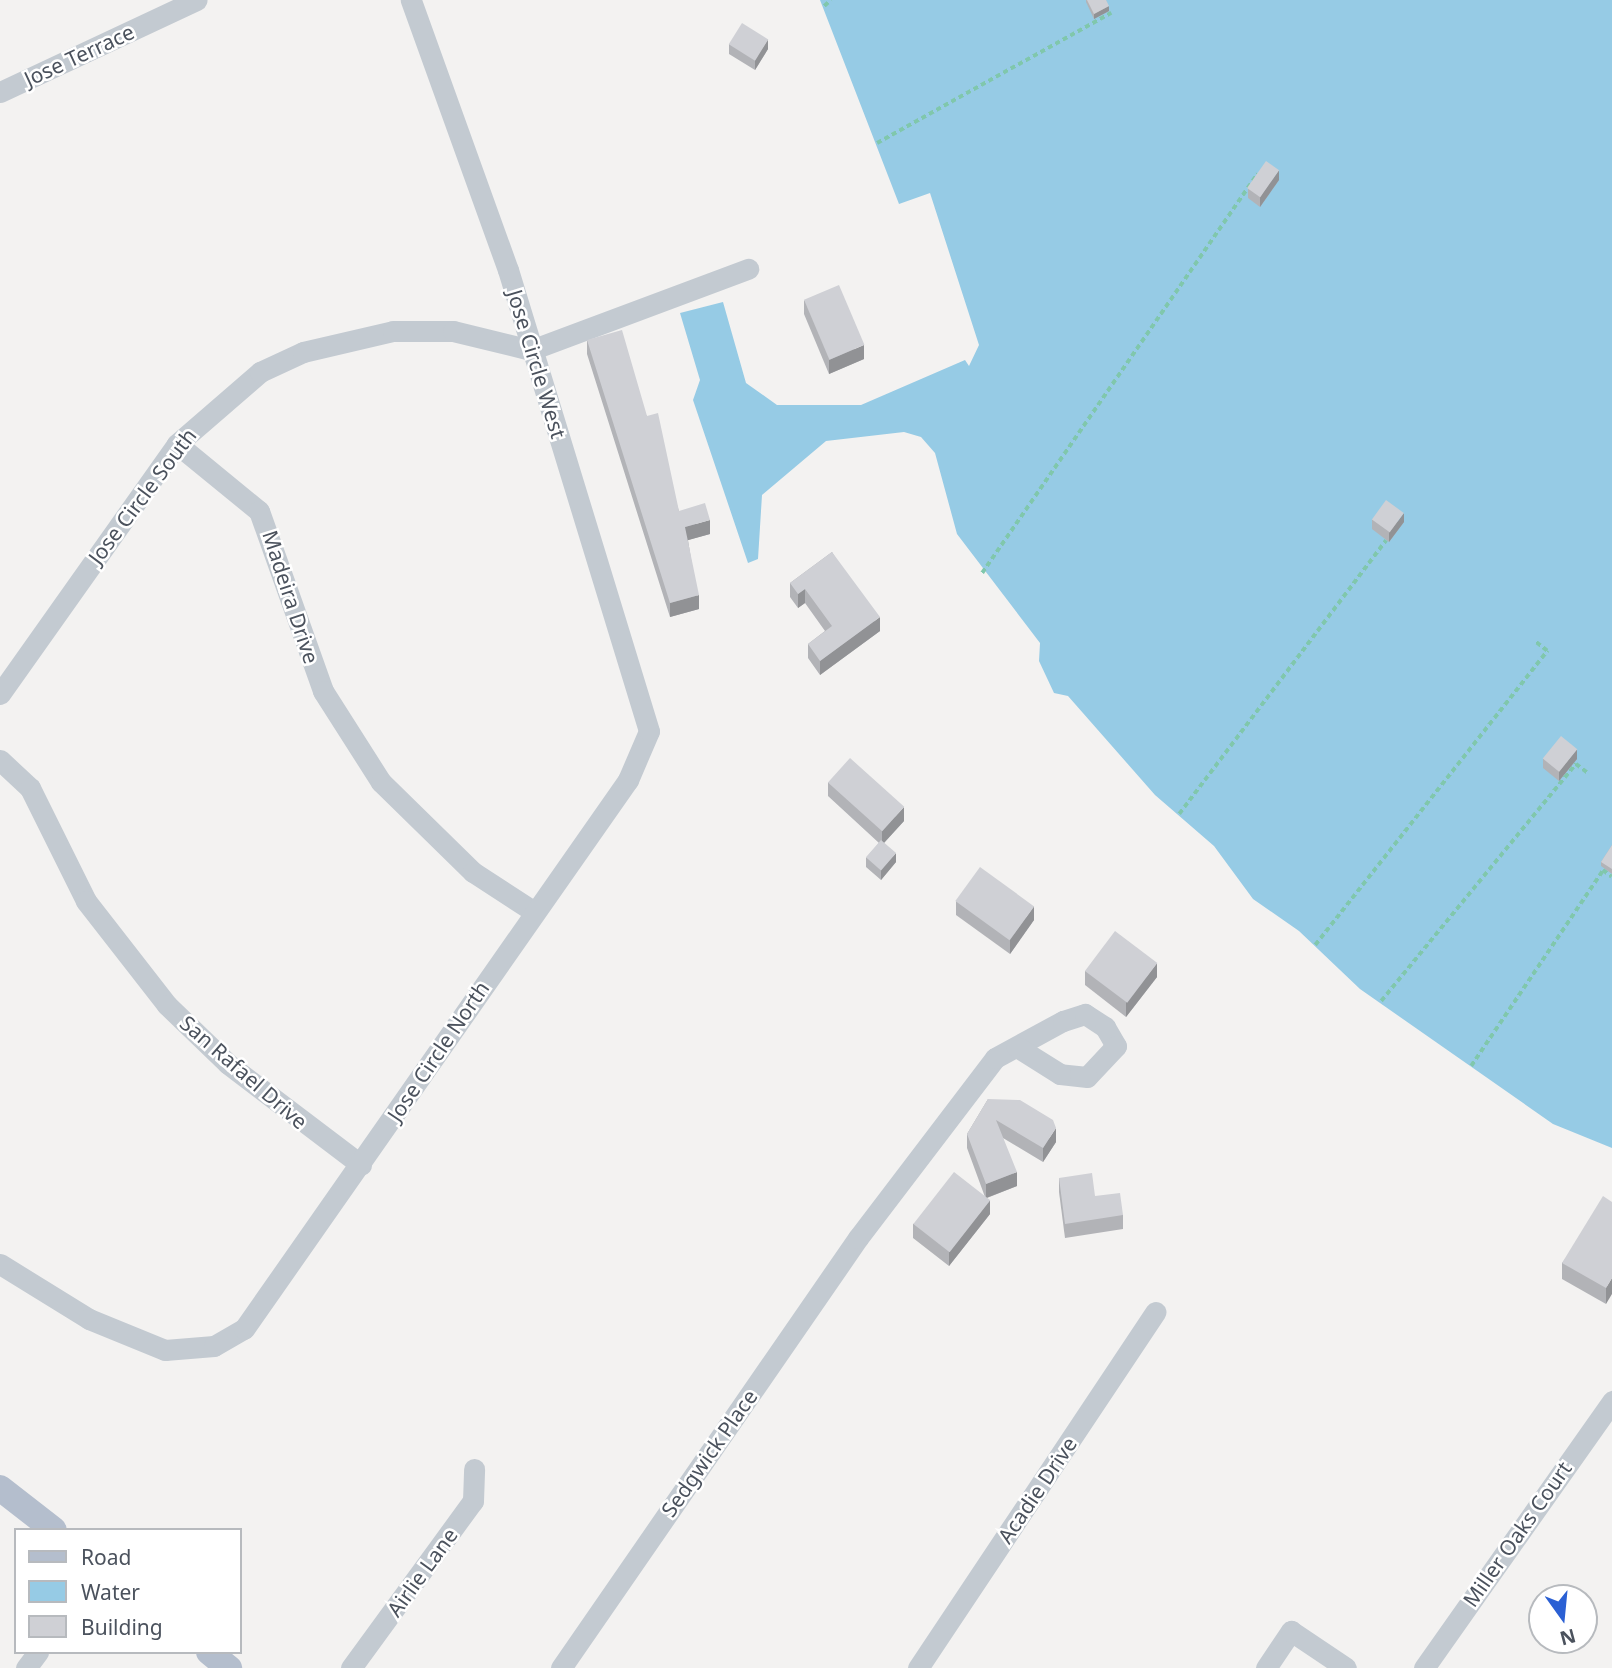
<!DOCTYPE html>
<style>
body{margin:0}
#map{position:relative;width:1612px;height:1668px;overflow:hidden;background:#f3f2f1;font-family:"Noto Sans",sans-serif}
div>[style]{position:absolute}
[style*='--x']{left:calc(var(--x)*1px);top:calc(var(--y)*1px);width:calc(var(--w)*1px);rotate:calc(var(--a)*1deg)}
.water>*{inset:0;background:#96cbe5}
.path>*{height:3.5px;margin-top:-1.75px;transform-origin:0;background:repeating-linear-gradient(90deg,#80c7ac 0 5px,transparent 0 8.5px)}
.minor>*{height:21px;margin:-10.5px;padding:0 10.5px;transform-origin:10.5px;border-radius:10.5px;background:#c3cad1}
.major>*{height:26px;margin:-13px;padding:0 13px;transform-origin:13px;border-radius:13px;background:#b4becd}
.wall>*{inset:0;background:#b2b3b7}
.shaded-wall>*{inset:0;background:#919295}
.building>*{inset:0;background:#cfd0d5;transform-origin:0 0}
span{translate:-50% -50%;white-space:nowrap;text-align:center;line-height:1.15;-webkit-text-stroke:5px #fff;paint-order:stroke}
.street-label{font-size:21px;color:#4b525d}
.legend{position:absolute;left:14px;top:1528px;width:228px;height:126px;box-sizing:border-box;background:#fff;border:2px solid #b7babe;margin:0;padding:9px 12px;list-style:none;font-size:21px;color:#4b525d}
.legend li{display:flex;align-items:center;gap:14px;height:35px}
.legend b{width:35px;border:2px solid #b7babe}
.north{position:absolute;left:1528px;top:1584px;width:70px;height:70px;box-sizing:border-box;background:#fff;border:2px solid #b7babe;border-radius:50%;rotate:165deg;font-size:19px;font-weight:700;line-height:28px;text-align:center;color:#4b525d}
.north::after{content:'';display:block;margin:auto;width:24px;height:32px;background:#2b60d4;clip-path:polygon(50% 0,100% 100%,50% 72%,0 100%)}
</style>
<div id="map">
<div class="water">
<i style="clip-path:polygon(820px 0,1612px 0,1612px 1148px,1553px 1124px,1360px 989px,1299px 931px,1253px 899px,1214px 846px,1155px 795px,1068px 696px,1054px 693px,1039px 661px,1040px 643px,957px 534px,935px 453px,921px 437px,904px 432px,826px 441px,762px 495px,758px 559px,748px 563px,693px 400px,700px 380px,680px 313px,723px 302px,746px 383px,777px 405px,861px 405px,965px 360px,969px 366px,979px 345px,930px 193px,899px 204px)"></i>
</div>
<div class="path">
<i style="--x:824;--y:6;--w:9;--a:-41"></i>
<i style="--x:877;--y:143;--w:268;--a:-29.1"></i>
<i style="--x:982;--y:573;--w:485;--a:-55.4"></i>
<i style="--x:1179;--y:814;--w:343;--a:-52.9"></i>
<i style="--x:1315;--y:945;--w:375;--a:-51.7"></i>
<i style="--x:1547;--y:651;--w:16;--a:-142"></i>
<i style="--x:1381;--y:1001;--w:307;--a:-50.6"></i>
<i style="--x:1576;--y:764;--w:15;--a:37"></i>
<i style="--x:1471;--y:1066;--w:236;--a:-56"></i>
<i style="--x:1603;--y:870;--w:11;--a:38"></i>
</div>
<div class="minor">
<i style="--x:0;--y:92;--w:217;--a:-25.1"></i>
<i style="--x:177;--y:444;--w:106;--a:39.3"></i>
<i style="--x:259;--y:511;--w:191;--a:70.4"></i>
<i style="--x:323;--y:691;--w:108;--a:57.5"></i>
<i style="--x:381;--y:782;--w:129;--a:44.4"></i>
<i style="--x:473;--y:872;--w:72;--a:33"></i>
<i style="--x:0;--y:694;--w:306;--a:-54.7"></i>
<i style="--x:177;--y:444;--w:110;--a:-40.9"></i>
<i style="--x:260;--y:372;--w:47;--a:-24.9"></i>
<i style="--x:303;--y:352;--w:92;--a:-13.1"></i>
<i style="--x:393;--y:331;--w:60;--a:0"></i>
<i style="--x:453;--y:331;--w:80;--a:13.7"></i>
<i style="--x:531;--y:350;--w:232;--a:-20.5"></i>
<i style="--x:0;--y:760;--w:41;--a:43"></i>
<i style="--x:30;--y:788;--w:126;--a:63.6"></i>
<i style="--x:86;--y:901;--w:132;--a:52.1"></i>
<i style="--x:167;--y:1005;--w:85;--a:44"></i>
<i style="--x:228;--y:1064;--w:167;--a:37.2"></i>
<i style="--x:0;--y:1264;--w:105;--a:31.7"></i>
<i style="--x:89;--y:1319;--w:82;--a:22.2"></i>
<i style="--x:165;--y:1350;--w:49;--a:-4.7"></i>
<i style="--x:214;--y:1346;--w:34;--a:-30"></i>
<i style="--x:244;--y:1329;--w:670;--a:-55.03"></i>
<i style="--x:628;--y:780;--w:53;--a:-66.8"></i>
<i style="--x:649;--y:731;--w:482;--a:-107"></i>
<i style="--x:508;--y:270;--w:287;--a:-109.8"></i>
<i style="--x:26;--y:1668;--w:20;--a:-53"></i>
<i style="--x:351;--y:1668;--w:207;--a:-53.9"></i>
<i style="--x:473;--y:1501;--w:32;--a:-88"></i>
<i style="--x:561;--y:1668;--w:523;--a:-55.37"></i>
<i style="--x:858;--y:1238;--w:226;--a:-52.7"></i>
<i style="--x:995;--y:1058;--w:77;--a:-28.6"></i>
<i style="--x:1063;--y:1021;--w:23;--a:-18"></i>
<i style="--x:1085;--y:1014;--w:24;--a:33"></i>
<i style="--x:1105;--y:1027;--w:22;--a:60"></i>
<i style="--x:1116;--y:1046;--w:42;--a:133.1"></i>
<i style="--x:1087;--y:1077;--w:27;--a:-174"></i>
<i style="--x:1060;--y:1074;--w:51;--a:-147.9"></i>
<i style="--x:918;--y:1668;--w:428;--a:-56.3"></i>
<i style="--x:1266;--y:1668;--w:45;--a:-56"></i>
<i style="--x:1291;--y:1631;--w:66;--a:33.9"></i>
<i style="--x:1424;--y:1668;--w:327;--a:-54.8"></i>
</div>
<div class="major">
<i style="--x:0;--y:1488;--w:68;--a:37.9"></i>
<i style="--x:209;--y:1652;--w:26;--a:39"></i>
</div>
<div class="wall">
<i style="clip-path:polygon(1086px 0,1106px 0,1109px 11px,1094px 19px,1086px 2px)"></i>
<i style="clip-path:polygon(729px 44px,768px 49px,755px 70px,729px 54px)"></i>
<i style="clip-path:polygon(1279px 180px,1260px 207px,1248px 198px,1248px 189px)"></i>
<i style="clip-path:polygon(804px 300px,864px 359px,829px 374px,804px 314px)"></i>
<i style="clip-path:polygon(587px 340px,647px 416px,679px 511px,710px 534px,688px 540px,699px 609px,670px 617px,587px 354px)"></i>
<i style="clip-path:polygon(1372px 519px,1404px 522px,1389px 542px,1372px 529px)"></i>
<i style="clip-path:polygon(832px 552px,880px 631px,820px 675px,808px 658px,808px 644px,825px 631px,805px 603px,798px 608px,790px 597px,790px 583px)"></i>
<i style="clip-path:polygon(1543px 759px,1577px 759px,1559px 781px,1543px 768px)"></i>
<i style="clip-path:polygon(828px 782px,904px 821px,884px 843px,896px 862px,881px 880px,866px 867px,866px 858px,879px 843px,828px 796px)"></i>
<i style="clip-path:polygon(1612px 845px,1612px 874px,1601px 866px,1601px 862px)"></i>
<i style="clip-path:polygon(956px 901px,1034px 920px,1010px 954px,956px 915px)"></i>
<i style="clip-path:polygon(1085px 971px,1157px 977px,1126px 1017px,1085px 985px)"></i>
<i style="clip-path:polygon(988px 1099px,1056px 1142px,1043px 1162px,1003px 1138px,1017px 1186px,987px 1198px,990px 1214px,949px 1266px,913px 1238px,913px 1224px,985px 1197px,967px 1148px,967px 1134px)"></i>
<i style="clip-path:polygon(1059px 1178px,1095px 1196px,1123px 1215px,1123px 1229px,1065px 1238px,1059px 1192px)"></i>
<i style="clip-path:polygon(1612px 1202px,1606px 1304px,1562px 1279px,1562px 1263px)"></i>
</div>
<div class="shaded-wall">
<i style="clip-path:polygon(1109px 6px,1109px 11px,1094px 19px,1094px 14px)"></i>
<i style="clip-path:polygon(768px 39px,768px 49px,755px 70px,755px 60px)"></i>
<i style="clip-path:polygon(1279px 170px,1279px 180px,1260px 207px,1260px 197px)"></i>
<i style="clip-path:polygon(864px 345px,864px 359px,829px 374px,829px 360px)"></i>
<i style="clip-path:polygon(1404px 513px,1404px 522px,1389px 542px,1389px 533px)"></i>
<i style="clip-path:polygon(710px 520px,710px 534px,685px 541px,685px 527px)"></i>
<i style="clip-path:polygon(805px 589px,805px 603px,798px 608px,798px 594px)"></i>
<i style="clip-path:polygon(699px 595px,699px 609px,670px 617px,670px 603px)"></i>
<i style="clip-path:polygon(880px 617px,880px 631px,820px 675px,820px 661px)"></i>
<i style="clip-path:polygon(1577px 749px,1577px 759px,1559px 781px,1559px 772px)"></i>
<i style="clip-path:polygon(904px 807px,904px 821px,882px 845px,882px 831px)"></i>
<i style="clip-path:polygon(896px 853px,896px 862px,881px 880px,881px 870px)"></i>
<i style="clip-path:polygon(1034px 906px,1034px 920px,1010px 954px,1010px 940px)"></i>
<i style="clip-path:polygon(1157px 963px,1157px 977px,1126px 1017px,1126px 1003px)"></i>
<i style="clip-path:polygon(1056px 1128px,1056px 1142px,1043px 1162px,1043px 1148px)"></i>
<i style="clip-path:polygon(1017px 1172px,1017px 1186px,986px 1198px,986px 1184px)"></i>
<i style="clip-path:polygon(990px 1200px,990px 1214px,949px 1266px,949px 1252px)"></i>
<i style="clip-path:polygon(1612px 1278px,1612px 1294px,1606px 1304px,1606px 1288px)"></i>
</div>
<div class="building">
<i style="clip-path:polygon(1087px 0,1106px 0,1109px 6px,1094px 14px)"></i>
<i style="left:742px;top:23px;width:31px;height:25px;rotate:32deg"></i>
<i style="left:1266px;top:161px;width:16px;height:33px;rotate:35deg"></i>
<i style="left:839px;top:285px;width:65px;height:38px;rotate:67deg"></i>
<i style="clip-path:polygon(622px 330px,647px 416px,658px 413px,679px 511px,705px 503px,710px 520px,685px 527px,699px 595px,670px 603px,587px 340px)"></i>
<i style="left:1386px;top:500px;width:22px;height:24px;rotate:36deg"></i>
<i style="clip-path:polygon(832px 552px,880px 617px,820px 661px,808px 644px,832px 626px,805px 589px,798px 594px,790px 583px)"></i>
<i style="left:1561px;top:736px;width:21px;height:29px;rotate:39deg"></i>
<i style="left:850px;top:758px;width:73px;height:33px;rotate:42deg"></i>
<i style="left:881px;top:840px;width:20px;height:23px;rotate:41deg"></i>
<i style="clip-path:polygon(1612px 845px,1612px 869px,1601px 862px)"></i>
<i style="left:980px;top:867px;width:67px;height:42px;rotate:36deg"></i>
<i style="left:1115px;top:931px;width:53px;height:50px;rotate:37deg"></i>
<i style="clip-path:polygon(988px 1099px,1020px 1100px,1053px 1120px,1056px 1128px,1043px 1148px,996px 1120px,1017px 1172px,986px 1184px,967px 1134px)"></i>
<i style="left:954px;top:1172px;width:46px;height:66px;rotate:38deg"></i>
<i style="clip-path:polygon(1092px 1173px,1095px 1196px,1120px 1193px,1123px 1215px,1065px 1224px,1059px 1178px)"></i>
<i style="clip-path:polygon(1603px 1196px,1612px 1202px,1612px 1278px,1606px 1288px,1562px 1263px)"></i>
</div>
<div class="street-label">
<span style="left:79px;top:55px;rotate:-25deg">Jose Terrace</span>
<span style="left:537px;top:364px;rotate:73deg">Jose Circle West</span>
<span style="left:142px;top:496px;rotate:-53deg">Jose Circle South</span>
<span style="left:291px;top:597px;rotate:72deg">Madeira Drive</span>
<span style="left:438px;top:1051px;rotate:-56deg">Jose Circle North</span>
<span style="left:244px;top:1072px;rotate:41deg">San Rafael Drive</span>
<span style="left:709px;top:1453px;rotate:-55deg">Sedgwick Place</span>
<span style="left:1037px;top:1490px;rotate:-56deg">Acadie Drive</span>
<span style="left:1517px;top:1534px;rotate:-55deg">Miller Oaks Court</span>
<span style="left:422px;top:1572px;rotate:-54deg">Airlie Lane</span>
</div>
<ul class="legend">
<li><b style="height:9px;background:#b4becd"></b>Road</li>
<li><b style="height:19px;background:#96cbe5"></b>Water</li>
<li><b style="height:19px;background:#cfd0d5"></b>Building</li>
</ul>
<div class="north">N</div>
</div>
